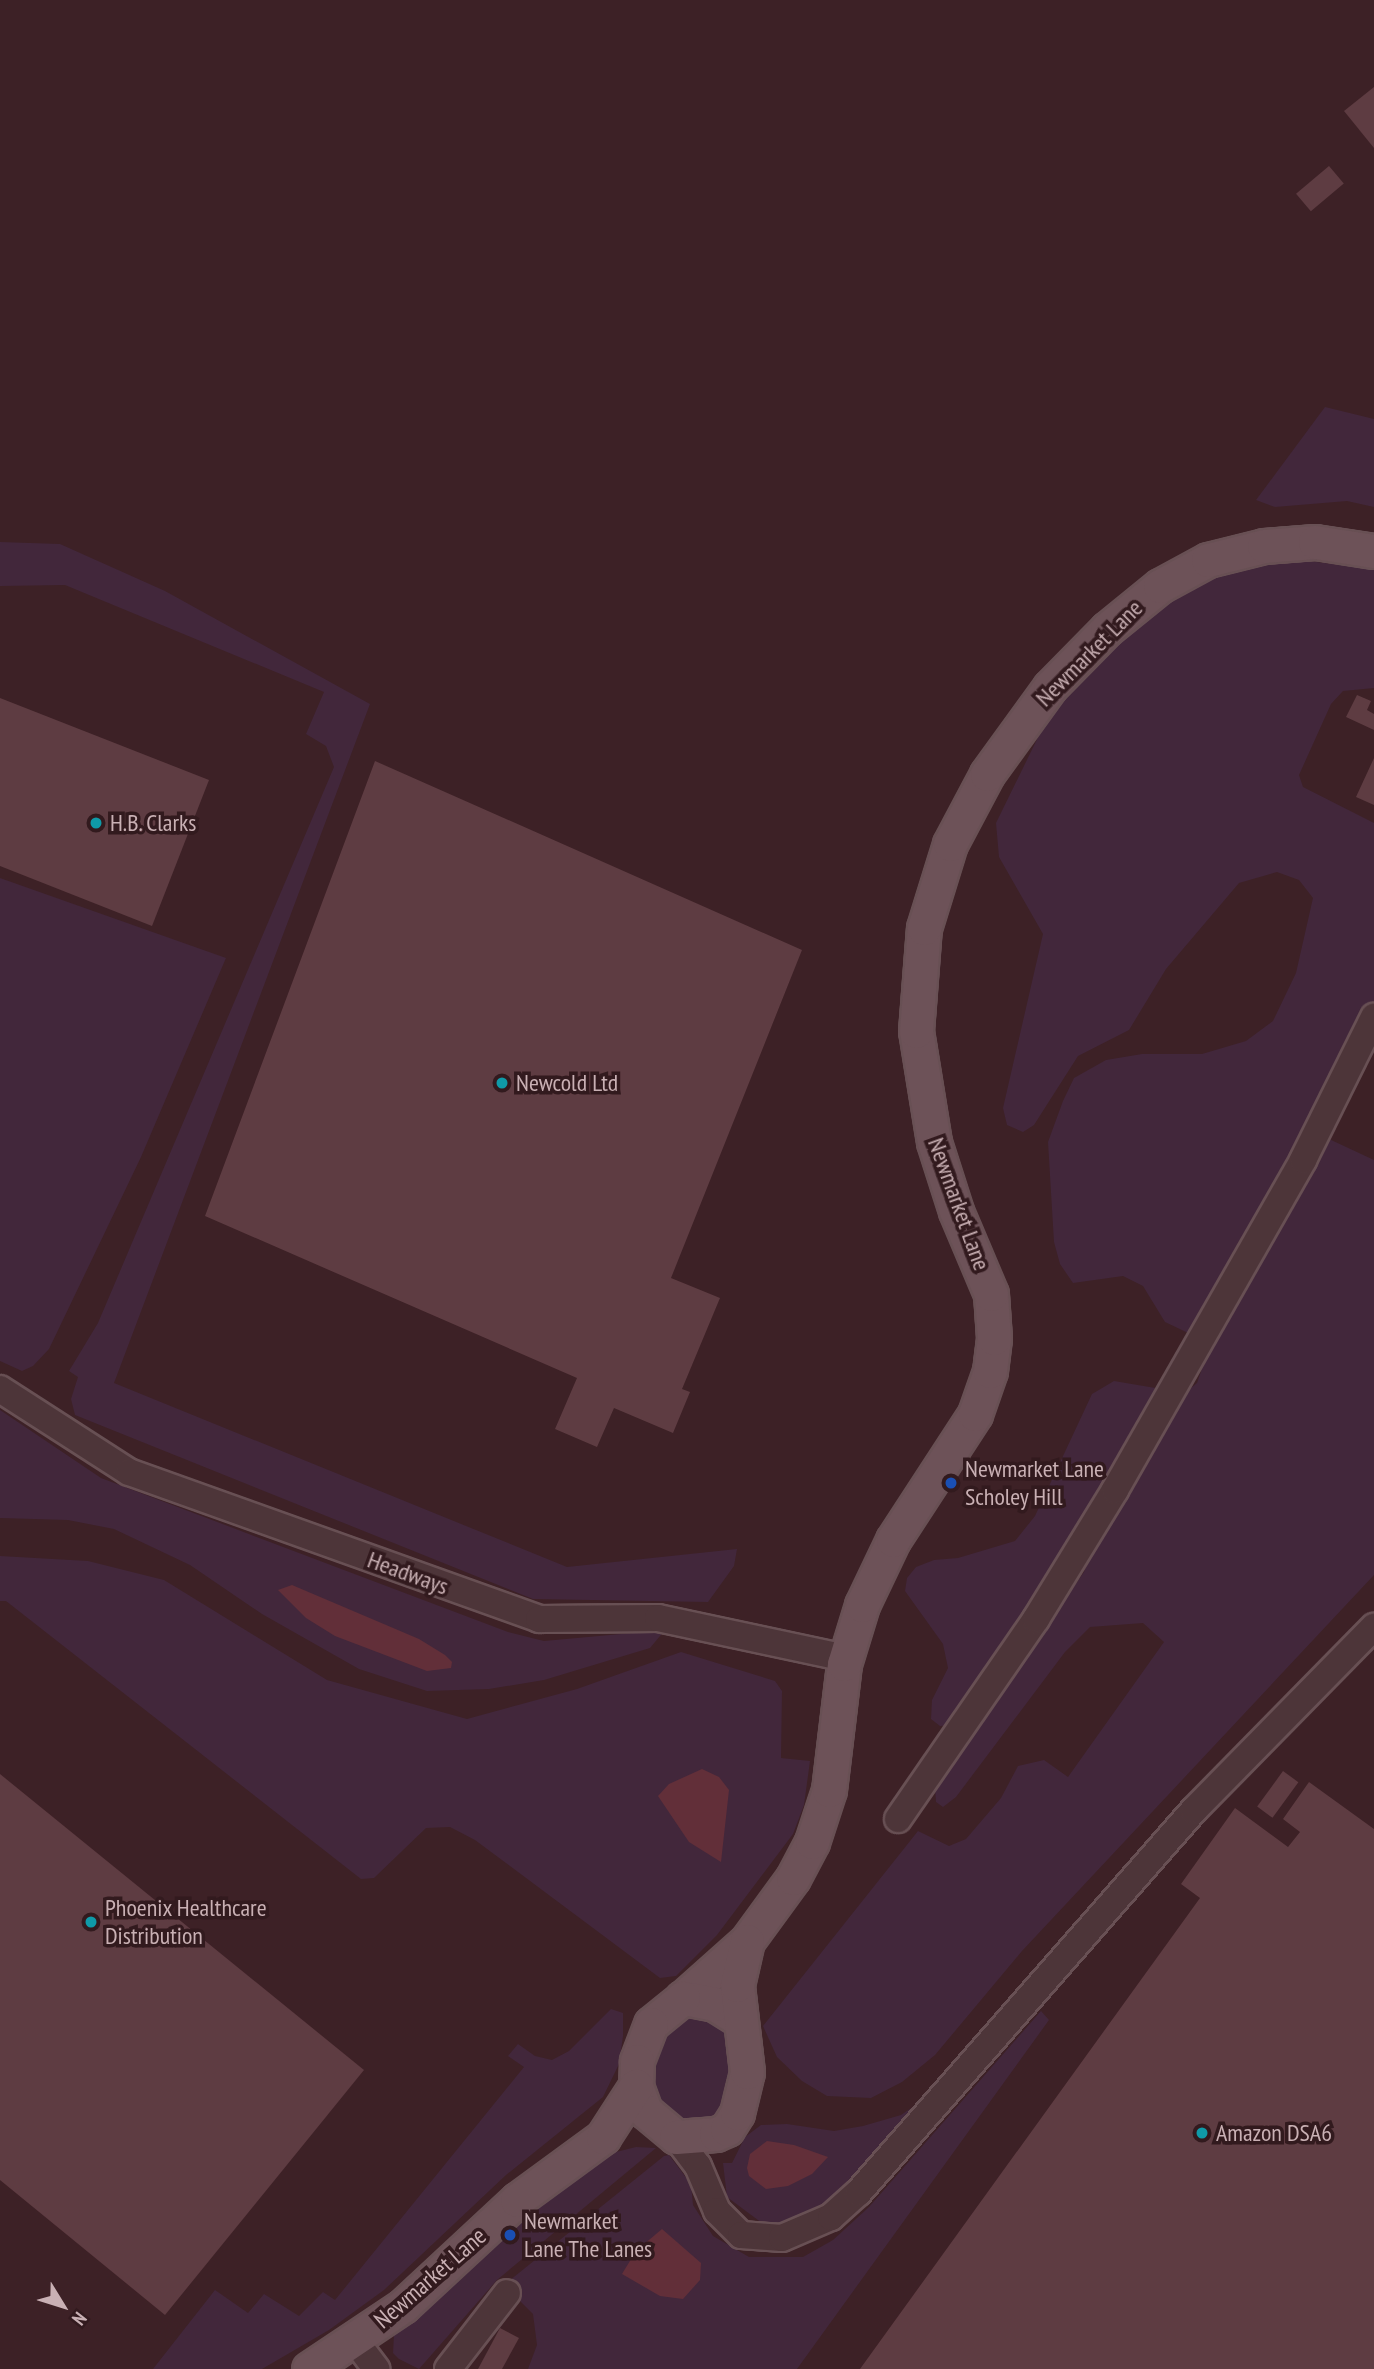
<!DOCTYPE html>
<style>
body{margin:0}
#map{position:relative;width:1374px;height:2369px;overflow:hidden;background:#3d2126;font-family:"PT Sans Narrow",sans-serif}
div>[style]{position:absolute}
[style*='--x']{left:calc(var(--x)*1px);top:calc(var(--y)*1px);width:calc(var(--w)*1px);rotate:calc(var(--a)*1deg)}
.green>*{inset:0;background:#42273b}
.water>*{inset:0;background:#622f39}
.building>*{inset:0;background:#5e3c42;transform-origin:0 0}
.roads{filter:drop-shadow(2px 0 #685054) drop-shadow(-2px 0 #685054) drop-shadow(0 2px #685054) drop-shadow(0 -2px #685054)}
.minor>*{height:26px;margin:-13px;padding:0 13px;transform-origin:13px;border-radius:13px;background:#4d3539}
.major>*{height:33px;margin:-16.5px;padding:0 16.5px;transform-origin:16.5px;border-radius:16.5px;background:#6d5258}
.dots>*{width:19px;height:19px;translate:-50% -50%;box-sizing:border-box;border:4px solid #321a1e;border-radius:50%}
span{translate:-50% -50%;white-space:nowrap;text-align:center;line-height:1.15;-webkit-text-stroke:7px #321a1e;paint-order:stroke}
.street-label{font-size:24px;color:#c9b0b4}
.poi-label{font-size:24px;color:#c9b0b4}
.left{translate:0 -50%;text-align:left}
.north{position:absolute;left:28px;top:2271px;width:70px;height:70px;-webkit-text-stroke:5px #321a1e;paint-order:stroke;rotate:128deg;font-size:19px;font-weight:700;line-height:28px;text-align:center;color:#c9b0b4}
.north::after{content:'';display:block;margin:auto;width:24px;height:32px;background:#c9b0b4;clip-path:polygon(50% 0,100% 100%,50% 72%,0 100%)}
</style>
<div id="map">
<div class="green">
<i style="clip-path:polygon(1325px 407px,1374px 419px,1374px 507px,1347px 501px,1275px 507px,1256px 500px)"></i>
<i style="clip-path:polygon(0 542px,60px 544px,165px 591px,370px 704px,114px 1383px,567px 1567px,737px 1549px,734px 1566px,708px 1602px,533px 1599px,75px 1415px,71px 1399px,78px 1377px,69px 1371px,98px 1323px,334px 767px,326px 746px,306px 734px,324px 692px,65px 585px,0 586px)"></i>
<i style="clip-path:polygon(1284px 558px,1374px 569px,1374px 688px,1343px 691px,1331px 704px,1299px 775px,1303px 787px,1374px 823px,1374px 1051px,1329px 1139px,1374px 1160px,1374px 1575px,1022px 1951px,935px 2055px,902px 2082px,871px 2098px,827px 2096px,802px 2081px,777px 2057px,763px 2026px,918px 1831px,949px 1846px,966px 1839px,1001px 1798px,1018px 1766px,1044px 1760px,1068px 1777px,1164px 1642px,1143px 1623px,1090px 1627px,1065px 1652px,956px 1797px,943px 1807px,936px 1802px,935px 1788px,1084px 1572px,1092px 1546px,961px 1725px,940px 1726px,931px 1719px,932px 1700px,948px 1668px,943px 1644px,905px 1591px,907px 1578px,916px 1567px,934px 1560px,958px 1558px,1015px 1541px,1035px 1516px,1092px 1394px,1114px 1381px,1185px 1393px,1197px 1383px,1206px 1357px,1203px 1340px,1165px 1322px,1143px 1286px,1123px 1276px,1073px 1283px,1060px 1264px,1054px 1242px,1048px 1142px,1063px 1101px,1074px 1078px,1106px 1060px,1142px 1054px,1202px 1054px,1246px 1041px,1273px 1021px,1296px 973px,1313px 898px,1299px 880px,1277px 872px,1239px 883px,1166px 969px,1129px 1030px,1078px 1056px,1034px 1125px,1023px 1132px,1007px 1125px,1003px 1108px,1043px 934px,999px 857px,996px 823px,1046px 721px,1132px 626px,1184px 590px,1252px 563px)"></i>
<i style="clip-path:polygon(0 878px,226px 958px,141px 1157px,49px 1349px,33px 1366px,22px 1371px,0 1361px)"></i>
<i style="clip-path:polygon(0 1410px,101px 1478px,508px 1632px,544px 1641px,665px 1630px,650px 1648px,544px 1680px,489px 1689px,427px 1691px,359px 1669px,262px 1614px,190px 1565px,114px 1529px,68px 1520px,0 1518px)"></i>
<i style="clip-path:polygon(0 1556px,88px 1561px,164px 1580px,327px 1680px,467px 1719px,577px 1689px,681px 1652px,775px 1681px,782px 1691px,781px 1758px,810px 1761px,804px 1805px,793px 1834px,717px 1935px,676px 1976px,660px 1978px,475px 1840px,450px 1827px,426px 1828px,374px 1878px,361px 1879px,6px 1601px,0 1601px)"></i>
<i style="clip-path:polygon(611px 2009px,623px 2013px,623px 2036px,619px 2064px,603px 2097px,506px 2175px,384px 2290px,329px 2330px,262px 2369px,153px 2369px,215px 2290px,248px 2313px,264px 2294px,299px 2316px,323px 2292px,335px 2300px,524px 2067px,508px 2056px,518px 2044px,535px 2056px,552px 2060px,569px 2051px)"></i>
<i style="clip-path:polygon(692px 2011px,720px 2023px,730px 2039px,731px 2083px,717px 2118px,663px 2122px,649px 2072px,663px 2032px)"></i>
<i style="clip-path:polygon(1041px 2011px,1049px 2020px,797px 2369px,528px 2369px,537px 2345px,533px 2314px,504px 2285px,664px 2156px,669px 2155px,691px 2184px,693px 2205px,713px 2236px,749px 2257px,803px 2257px,833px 2240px,869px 2207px)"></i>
<i style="clip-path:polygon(926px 2098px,830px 2206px,792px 2225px,766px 2226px,727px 2197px,723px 2163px,732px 2163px,745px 2137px,761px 2125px,787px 2124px,834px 2131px,863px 2126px,901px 2115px)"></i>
<i style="clip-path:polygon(636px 2147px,656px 2148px,497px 2280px,419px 2369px,399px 2359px,393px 2353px,394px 2335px,565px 2178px,604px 2155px)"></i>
</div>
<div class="water">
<i style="clip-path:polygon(292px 1585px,419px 1639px,445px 1655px,452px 1662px,451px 1668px,427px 1671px,335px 1636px,306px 1618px,278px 1590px)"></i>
<i style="clip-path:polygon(702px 1769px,719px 1777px,729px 1790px,721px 1862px,689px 1842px,658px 1796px,669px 1784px)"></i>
<i style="clip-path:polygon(767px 2141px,794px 2145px,828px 2157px,812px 2174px,788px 2186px,766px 2189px,749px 2176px,747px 2168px,750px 2154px)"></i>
<i style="clip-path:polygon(662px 2229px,701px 2263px,700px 2280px,683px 2299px,660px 2296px,622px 2274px,636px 2251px)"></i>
</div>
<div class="building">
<i style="clip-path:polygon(1374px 87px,1374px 148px,1344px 111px)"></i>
<i style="left:1329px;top:166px;width:23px;height:43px;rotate:50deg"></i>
<i style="clip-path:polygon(1357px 695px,1371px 701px,1367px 710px,1374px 714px,1374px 730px,1346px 717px)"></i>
<i style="clip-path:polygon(0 698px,209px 780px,152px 926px,0 866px)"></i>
<i style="clip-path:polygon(1374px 758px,1374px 805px,1356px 797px)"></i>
<i style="clip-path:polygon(375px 761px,802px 950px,671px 1278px,720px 1298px,682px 1389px,690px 1392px,673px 1433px,614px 1408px,597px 1447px,555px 1429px,577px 1378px,205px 1216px)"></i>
<i style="left:1283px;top:1771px;width:19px;height:44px;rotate:36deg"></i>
<i style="clip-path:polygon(0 1774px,364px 2070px,165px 2315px,0 2180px)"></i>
<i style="clip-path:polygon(1309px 1782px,1374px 1829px,1374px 2369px,860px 2369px,1200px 1898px,1181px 1884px,1235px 1808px,1288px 1847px,1300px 1832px,1283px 1819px)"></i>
<i style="clip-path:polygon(500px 2328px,519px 2338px,502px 2369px,478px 2369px)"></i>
</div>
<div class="roads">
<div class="minor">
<i style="--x:0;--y:1389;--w:153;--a:32.8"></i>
<i style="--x:129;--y:1472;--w:436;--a:19.7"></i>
<i style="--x:539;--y:1619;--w:119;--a:-0.5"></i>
<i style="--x:658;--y:1618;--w:192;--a:12"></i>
<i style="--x:898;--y:1819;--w:243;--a:-55.4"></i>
<i style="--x:1036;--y:1619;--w:151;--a:-58.5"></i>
<i style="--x:1115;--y:1490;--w:380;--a:-60.3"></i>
<i style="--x:1303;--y:1160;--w:160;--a:-63.6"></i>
<i style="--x:676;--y:2137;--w:36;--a:53"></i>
<i style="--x:698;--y:2166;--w:49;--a:67.1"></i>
<i style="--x:717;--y:2211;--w:34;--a:45"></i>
<i style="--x:741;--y:2235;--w:41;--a:4.2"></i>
<i style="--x:782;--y:2238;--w:53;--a:-23.2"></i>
<i style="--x:831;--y:2217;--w:36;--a:-42"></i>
<i style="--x:858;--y:2193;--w:509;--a:-48.74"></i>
<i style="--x:1194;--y:1810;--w:257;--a:-45.5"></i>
<i style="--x:356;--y:2342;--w:34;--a:53"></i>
<i style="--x:448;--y:2369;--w:96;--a:-52.2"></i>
</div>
<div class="major">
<i style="--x:683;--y:1998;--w:86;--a:-41.7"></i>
<i style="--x:747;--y:1941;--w:78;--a:-53.9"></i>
<i style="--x:793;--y:1878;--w:41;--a:-62.2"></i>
<i style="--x:812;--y:1842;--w:55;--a:-71.9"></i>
<i style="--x:829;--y:1790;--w:127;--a:-83.2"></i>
<i style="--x:844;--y:1664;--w:62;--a:-73"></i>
<i style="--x:862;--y:1605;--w:72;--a:-64.5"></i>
<i style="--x:893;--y:1540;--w:150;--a:-56.9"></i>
<i style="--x:975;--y:1414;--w:46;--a:-70.8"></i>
<i style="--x:990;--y:1371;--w:33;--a:-83"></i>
<i style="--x:994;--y:1338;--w:44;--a:-93.9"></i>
<i style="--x:991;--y:1294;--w:90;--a:-112.9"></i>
<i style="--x:956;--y:1211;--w:72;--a:-107.7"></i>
<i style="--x:934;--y:1142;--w:112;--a:-99.2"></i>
<i style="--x:916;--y:1031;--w:103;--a:-85.6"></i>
<i style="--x:924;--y:928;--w:88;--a:-72.8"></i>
<i style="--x:950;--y:844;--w:79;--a:-62.1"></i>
<i style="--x:987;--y:774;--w:107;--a:-54.1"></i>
<i style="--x:1050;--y:687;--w:81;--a:-45.5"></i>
<i style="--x:1107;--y:629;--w:68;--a:-39.1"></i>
<i style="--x:1160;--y:586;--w:55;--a:-28.4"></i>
<i style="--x:1208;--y:560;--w:58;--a:-14"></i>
<i style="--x:1264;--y:546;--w:51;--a:-4.5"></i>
<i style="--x:1315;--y:542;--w:60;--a:8.7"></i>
<i style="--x:737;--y:2018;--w:26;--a:-148"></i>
<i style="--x:715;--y:2004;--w:33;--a:-169"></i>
<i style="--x:683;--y:1998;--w:41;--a:140.9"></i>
<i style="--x:651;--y:2024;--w:40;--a:111"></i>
<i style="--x:637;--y:2061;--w:25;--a:92"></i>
<i style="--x:636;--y:2086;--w:27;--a:70"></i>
<i style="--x:645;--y:2111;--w:40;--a:40"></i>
<i style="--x:676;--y:2137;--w:40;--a:-4.3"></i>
<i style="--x:716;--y:2134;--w:12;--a:-24"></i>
<i style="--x:727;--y:2129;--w:19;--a:-58"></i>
<i style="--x:737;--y:2113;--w:42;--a:-76.3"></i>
<i style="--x:747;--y:2072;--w:88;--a:-96.6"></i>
<i style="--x:737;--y:1985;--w:45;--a:-77.2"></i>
<i style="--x:309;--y:2369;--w:113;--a:-33.8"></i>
<i style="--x:403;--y:2306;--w:156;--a:-42.9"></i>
<i style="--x:517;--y:2200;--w:107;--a:-36.2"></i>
<i style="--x:603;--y:2137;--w:61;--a:-57.1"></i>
</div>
</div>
<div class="dots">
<i style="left:96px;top:823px;background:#0f9aa8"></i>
<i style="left:502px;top:1083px;background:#0f9aa8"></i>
<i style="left:951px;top:1483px;background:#1a4fb4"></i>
<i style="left:91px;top:1922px;background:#0f9aa8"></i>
<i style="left:1202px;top:2133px;background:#0f9aa8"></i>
<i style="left:510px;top:2235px;background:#1a4fb4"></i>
</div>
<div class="street-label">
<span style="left:1089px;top:653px;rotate:-45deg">Newmarket Lane</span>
<span style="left:959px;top:1204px;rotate:70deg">Newmarket Lane</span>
<span style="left:408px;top:1573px;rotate:20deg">Headways</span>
<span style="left:430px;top:2278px;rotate:-41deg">Newmarket Lane</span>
</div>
<div class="poi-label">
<span class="left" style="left:110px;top:823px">H.B. Clarks</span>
<span class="left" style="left:516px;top:1083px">Newcold Ltd</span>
<span class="left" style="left:965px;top:1483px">Newmarket Lane<br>Scholey Hill</span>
<span class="left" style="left:105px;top:1922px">Phoenix Healthcare<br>Distribution</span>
<span class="left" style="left:1216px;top:2133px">Amazon DSA6</span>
<span class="left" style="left:524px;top:2235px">Newmarket<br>Lane The Lanes</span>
</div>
<div class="north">N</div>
</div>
